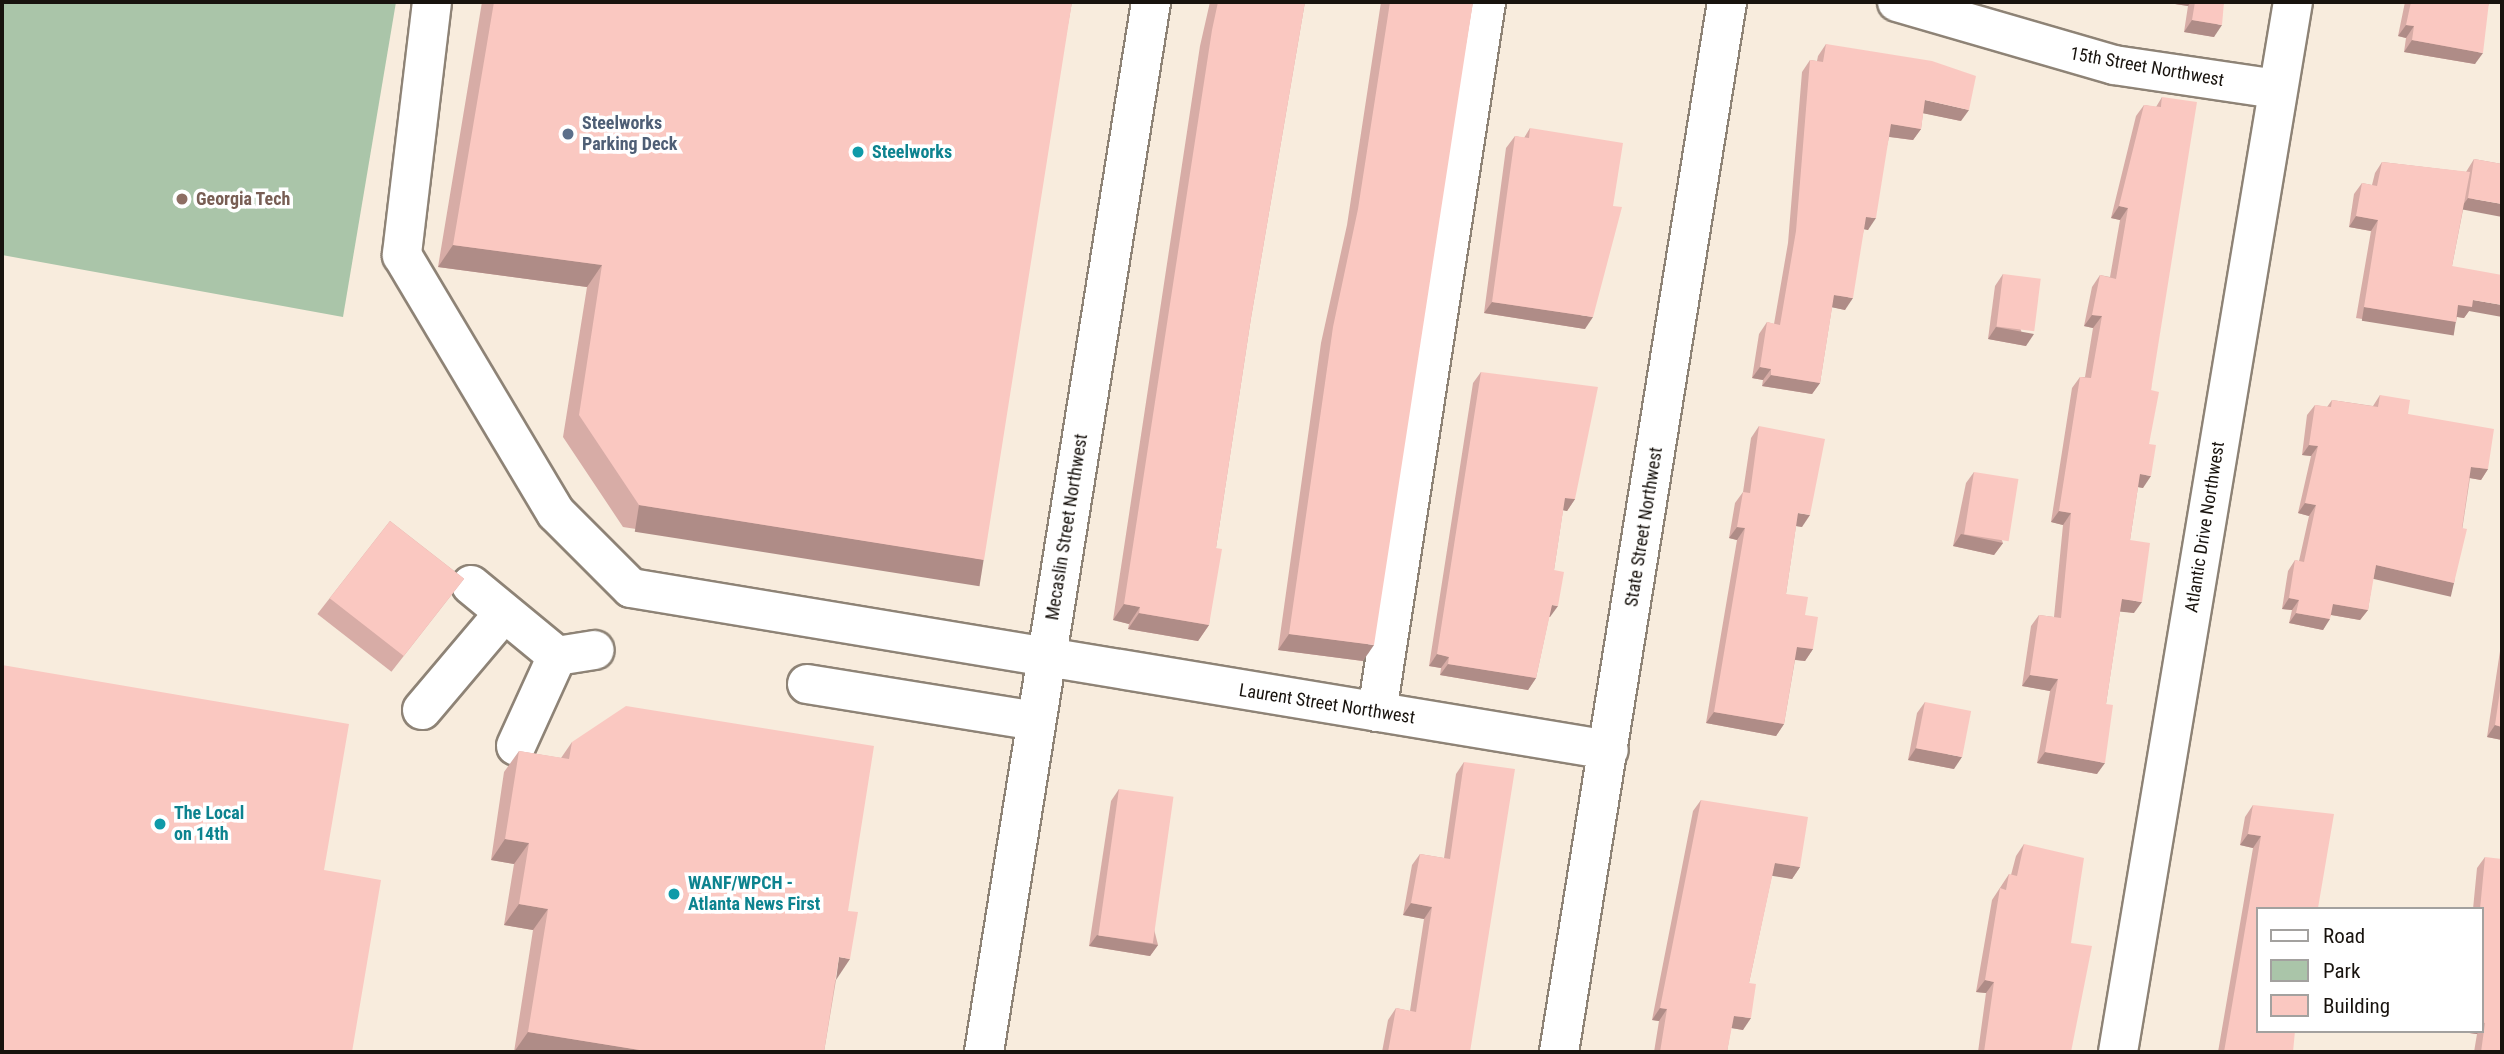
<!DOCTYPE html>
<style>
body{margin:0}
#map{position:relative;width:2504px;height:1054px;overflow:hidden;background:#f8ecdd;font-family:"Roboto Condensed",sans-serif}
div>[style]{position:absolute}
[style*='--x']{left:calc(var(--x)*1px);top:calc(var(--y)*1px);width:calc(var(--w)*1px);rotate:calc(var(--a)*1deg)}
.green>*{inset:0;background:#aac5a9}
.roads{filter:drop-shadow(2px 0 #8e8376) drop-shadow(-2px 0 #8e8376) drop-shadow(0 2px #8e8376) drop-shadow(0 -2px #8e8376)}
.minor>*{height:38px;margin:-19px;padding:0 19px;transform-origin:19px;border-radius:19px;background:#fff}
.wall>*{inset:0;background:#d7aca6;transform-origin:0 0}
.shaded-wall>*{inset:0;background:#af8c87;transform-origin:0 0}
.building>*{inset:0;background:#fac8c1;transform-origin:0 0}
.dots>*{width:19px;height:19px;translate:-50% -50%;box-sizing:border-box;border:4px solid #fff;border-radius:50%}
span{translate:-50% -50%;white-space:nowrap;text-align:center;line-height:1.15;-webkit-text-stroke:7px #fff;paint-order:stroke}
.street-label{font-size:18px;color:#18130e}
.service-label{font-size:18px;color:#4e5e75;font-weight:700}
.left{translate:0 -50%;text-align:left}
.culture-label{font-size:18px;color:#0d838f;font-weight:700}
.education-label{font-size:18px;color:#785e54;font-weight:700}
.frame{position:absolute;inset:0;border:4px solid #18130e;pointer-events:none}
.legend{position:absolute;left:2256px;top:907px;width:228px;height:126px;box-sizing:border-box;background:#fff;border:2px solid #a3a19f;margin:0;padding:9px 12px;list-style:none;font-size:21px;color:#18130e}
.legend li{display:flex;align-items:center;gap:14px;height:35px}
.legend b{width:35px;border:2px solid #a3a19f}
</style>
<div id="map">
<div class="green">
<i style="clip-path:polygon(2px 2px,396px 2px,343px 317px,2px 255px)"></i>
</div>
<div class="roads">
<div class="minor">
<i style="--x:432;--y:2;--w:255;--a:96.8"></i>
<i style="--x:402;--y:255;--w:300;--a:59.2"></i>
<i style="--x:556;--y:513;--w:106;--a:45"></i>
<i style="--x:631;--y:588;--w:991;--a:9.41"></i>
<i style="--x:1897;--y:2;--w:226;--a:16.2"></i>
<i style="--x:2114;--y:65;--w:165;--a:8.4"></i>
<i style="--x:471;--y:585;--w:112;--a:39.5"></i>
<i style="--x:807;--y:684;--w:232;--a:9.2"></i>
<i style="--x:422;--y:710;--w:127;--a:-49.8"></i>
<i style="--x:1377;--y:712;--w:718;--a:-81.27"></i>
<i style="--x:516;--y:746;--w:99;--a:-65.5"></i>
<i style="--x:557;--y:656;--w:38;--a:-9"></i>
<i style="--x:984;--y:1052;--w:1063;--a:-80.96"></i>
<i style="--x:1559;--y:1052;--w:1063;--a:-80.91"></i>
<i style="--x:2118;--y:1052;--w:1064;--a:-80.54"></i>
</div>
</div>
<div class="wall">
<i style="clip-path:polygon(482px 2px,1072px 2px,969px 581px,623px 527px,563px 437px,587px 287px,438px 267px)"></i>
<i style="clip-path:polygon(1210px 2px,1305px 2px,1251px 318px,1216px 548px,1209px 625px,1198px 641px,1128px 629px,1129px 624px,1113px 620px,1200px 46px)"></i>
<i style="clip-path:polygon(1381px 2px,1473px 2px,1363px 661px,1278px 650px,1321px 343px,1347px 225px)"></i>
<i style="clip-path:polygon(2162px 2px,2224px 2px,2214px 37px,2184px 32px,2188px 6px)"></i>
<i style="clip-path:polygon(2405px 2px,2489px 2px,2475px 64px,2404px 52px,2406px 38px,2398px 36px)"></i>
<i style="clip-path:polygon(1826px 44px,1961px 121px,1923px 113px,1921px 129px,1913px 140px,1889px 137px,1868px 230px,1864px 229px,1845px 310px,1832px 307px,1820px 383px,1812px 394px,1762px 386px,1763px 380px,1752px 378px,1759px 334px,1767px 322px,1774px 324px,1788px 243px,1802px 72px,1810px 60px,1817px 61px,1818px 56px)"></i>
<i style="clip-path:polygon(2162px 97px,2149px 444px,2143px 488px,2138px 487px,2130px 540px,2134px 613px,2120px 611px,2106px 704px,2097px 774px,2037px 763px,2050px 691px,2022px 686px,2031px 626px,2039px 615px,2054px 617px,2063px 525px,2051px 522px,2072px 388px,2080px 377px,2085px 377px,2093px 328px,2084px 326px,2092px 287px,2100px 275px,2110px 277px,2120px 220px,2111px 218px,2136px 116px,2144px 105px,2156px 107px)"></i>
<i style="clip-path:polygon(1530px 128px,1585px 329px,1484px 313px,1506px 148px,1515px 136px,1524px 138px)"></i>
<i style="clip-path:polygon(2474px 159px,2502px 164px,2463px 210px,2452px 266px,2469px 311px,2464px 318px,2457px 317px,2456px 322px,2448px 333px,2356px 318px,2371px 231px,2349px 227px,2354px 194px,2362px 183px,2372px 185px,2375px 173px,2382px 162px,2466px 172px)"></i>
<i style="clip-path:polygon(2003px 274px,2026px 346px,1988px 339px,1995px 286px)"></i>
<i style="clip-path:polygon(1481px 372px,1575px 499px,1567px 511px,1563px 510px,1554px 570px,1550px 617px,1549px 617px,1536px 678px,1528px 690px,1440px 675px,1441px 668px,1429px 666px,1473px 383px)"></i>
<i style="clip-path:polygon(2380px 395px,2488px 469px,2481px 480px,2470px 478px,2454px 583px,2446px 594px,2373px 577px,2368px 610px,2360px 620px,2331px 615px,2323px 630px,2289px 623px,2292px 610px,2282px 609px,2288px 571px,2295px 560px,2299px 561px,2309px 516px,2298px 513px,2311px 456px,2302px 455px,2307px 415px,2315px 405px,2327px 407px,2332px 400px,2373px 406px)"></i>
<i style="clip-path:polygon(1759px 426px,1802px 527px,1796px 526px,1786px 594px,1805px 615px,1813px 649px,1805px 661px,1795px 660px,1784px 724px,1776px 736px,1706px 723px,1737px 540px,1729px 538px,1735px 503px,1743px 492px,1751px 438px)"></i>
<i style="clip-path:polygon(1974px 472px,2003px 543px,1994px 555px,1953px 546px,1966px 483px)"></i>
<i style="left:390px;top:521px;width:94px;height:118px;rotate:38deg"></i>
<i style="clip-path:polygon(2502px 638px,2502px 740px,2487px 737px)"></i>
<i style="clip-path:polygon(1925px 702px,1954px 769px,1908px 760px,1917px 713px)"></i>
<i style="clip-path:polygon(572px 742px,836px 980px,824px 1052px,514px 1052px,533px 930px,504px 925px,514px 864px,491px 860px,504px 772px,519px 751px,561px 758px)"></i>
<i style="clip-path:polygon(1464px 762px,1470px 1052px,1382px 1052px,1388px 1020px,1396px 1008px,1410px 1011px,1424px 919px,1403px 915px,1412px 865px,1420px 854px,1444px 858px,1456px 774px)"></i>
<i style="clip-path:polygon(1119px 789px,1158px 945px,1150px 956px,1089px 946px,1111px 801px)"></i>
<i style="clip-path:polygon(1701px 800px,1800px 867px,1792px 879px,1772px 875px,1749px 983px,1743px 1030px,1731px 1028px,1727px 1052px,1654px 1052px,1659px 1021px,1652px 1020px,1693px 811px)"></i>
<i style="clip-path:polygon(2253px 805px,2318px 908px,2317px 909px,2257px 909px,2293px 1052px,2218px 1052px,2253px 848px,2240px 845px,2245px 817px)"></i>
<i style="clip-path:polygon(2024px 844px,2071px 943px,2071px 1052px,1978px 1052px,1986px 993px,1976px 992px,1992px 900px,2009px 874px,2011px 875px,2016px 856px)"></i>
<i style="clip-path:polygon(2485px 857px,2502px 1052px,2474px 1052px,2477px 1034px,2462px 1032px,2481px 1031px,2481px 909px,2473px 909px,2477px 868px)"></i>
</div>
<div class="shaded-wall">
<i style="clip-path:polygon(2162px 2px,2191px 2px,2188px 6px)"></i>
<i style="clip-path:polygon(2192px 20px,2222px 25px,2214px 37px,2184px 32px)"></i>
<i style="clip-path:polygon(2406px 25px,2414px 26px,2406px 38px,2398px 36px)"></i>
<i style="clip-path:polygon(2412px 40px,2483px 53px,2475px 64px,2404px 52px)"></i>
<i style="clip-path:polygon(1925px 100px,1969px 110px,1961px 121px,1917px 112px)"></i>
<i style="clip-path:polygon(1891px 124px,1921px 129px,1913px 140px,1883px 136px)"></i>
<i style="clip-path:polygon(2468px 198px,2502px 204px,2502px 217px,2460px 209px)"></i>
<i style="clip-path:polygon(2119px 206px,2128px 208px,2120px 220px,2111px 218px)"></i>
<i style="clip-path:polygon(2356px 216px,2378px 220px,2371px 231px,2349px 227px)"></i>
<i style="clip-path:polygon(1866px 217px,1876px 218px,1868px 230px,1858px 228px)"></i>
<i style="clip-path:polygon(453px 245px,602px 265px,587px 287px,438px 267px)"></i>
<i style="clip-path:polygon(1834px 295px,1853px 298px,1845px 310px,1826px 306px)"></i>
<i style="clip-path:polygon(2473px 300px,2502px 305px,2502px 317px,2469px 311px,2464px 318px,2451px 316px,2458px 305px)"></i>
<i style="clip-path:polygon(1492px 302px,1593px 317px,1585px 329px,1484px 313px)"></i>
<i style="left:2364px;top:307px;width:93px;height:14px;rotate:9deg"></i>
<i style="clip-path:polygon(2092px 315px,2102px 316px,2093px 328px,2084px 326px)"></i>
<i style="clip-path:polygon(1996px 327px,2034px 334px,2026px 346px,1988px 339px)"></i>
<i style="clip-path:polygon(1760px 367px,1771px 369px,1763px 380px,1752px 378px)"></i>
<i style="clip-path:polygon(1771px 375px,1820px 383px,1812px 394px,1762px 386px)"></i>
<i style="clip-path:polygon(2309px 445px,2318px 446px,2311px 456px,2302px 455px)"></i>
<i style="clip-path:polygon(2471px 467px,2488px 469px,2481px 480px,2464px 477px)"></i>
<i style="clip-path:polygon(2140px 474px,2151px 476px,2143px 488px,2132px 486px)"></i>
<i style="clip-path:polygon(1565px 498px,1575px 499px,1567px 511px,1557px 509px)"></i>
<i style="clip-path:polygon(2305px 503px,2316px 505px,2309px 516px,2298px 513px)"></i>
<i style="left:639px;top:505px;width:349px;height:27px;rotate:9deg"></i>
<i style="clip-path:polygon(2059px 511px,2071px 513px,2063px 525px,2051px 522px)"></i>
<i style="clip-path:polygon(1798px 513px,1810px 515px,1802px 527px,1790px 525px)"></i>
<i style="clip-path:polygon(1737px 527px,1745px 528px,1737px 540px,1729px 538px)"></i>
<i style="clip-path:polygon(1961px 534px,2003px 543px,1994px 555px,1953px 546px)"></i>
<i style="left:2376px;top:565px;width:80px;height:14px;rotate:13deg"></i>
<i style="clip-path:polygon(2289px 598px,2299px 600px,2292px 610px,2282px 609px)"></i>
<i style="clip-path:polygon(2122px 599px,2142px 602px,2134px 613px,2114px 611px)"></i>
<i style="clip-path:polygon(1124px 604px,1140px 607px,1129px 624px,1113px 620px)"></i>
<i style="clip-path:polygon(2333px 604px,2368px 610px,2360px 620px,2326px 614px)"></i>
<i style="clip-path:polygon(1552px 605px,1558px 606px,1550px 617px,1544px 616px)"></i>
<i style="clip-path:polygon(1139px 613px,1209px 625px,1198px 641px,1128px 629px)"></i>
<i style="clip-path:polygon(2296px 613px,2330px 619px,2323px 630px,2289px 623px)"></i>
<i style="clip-path:polygon(1289px 634px,1374px 645px,1363px 661px,1278px 650px)"></i>
<i style="clip-path:polygon(1797px 647px,1813px 649px,1805px 661px,1789px 659px)"></i>
<i style="clip-path:polygon(1437px 654px,1449px 657px,1441px 668px,1429px 666px)"></i>
<i style="clip-path:polygon(1448px 664px,1536px 678px,1528px 690px,1440px 675px)"></i>
<i style="clip-path:polygon(2030px 675px,2058px 679px,2050px 691px,2022px 686px)"></i>
<i style="clip-path:polygon(1714px 712px,1784px 724px,1776px 736px,1706px 723px)"></i>
<i style="clip-path:polygon(2495px 725px,2502px 727px,2502px 740px,2487px 737px)"></i>
<i style="clip-path:polygon(1916px 748px,1962px 757px,1954px 769px,1908px 760px)"></i>
<i style="clip-path:polygon(2045px 752px,2105px 763px,2097px 774px,2037px 763px)"></i>
<i style="clip-path:polygon(2248px 834px,2261px 836px,2253px 848px,2240px 845px)"></i>
<i style="clip-path:polygon(505px 839px,529px 843px,514px 864px,491px 860px)"></i>
<i style="clip-path:polygon(1775px 863px,1800px 867px,1792px 879px,1767px 875px)"></i>
<i style="clip-path:polygon(1411px 903px,1432px 907px,1424px 919px,1403px 915px)"></i>
<i style="clip-path:polygon(519px 904px,548px 909px,533px 930px,504px 925px)"></i>
<i style="clip-path:polygon(1097px 935px,1158px 945px,1150px 956px,1089px 946px)"></i>
<i style="clip-path:polygon(839px 957px,850px 959px,836px 980px)"></i>
<i style="clip-path:polygon(1985px 980px,1994px 982px,1986px 993px,1976px 992px)"></i>
<i style="clip-path:polygon(1660px 1008px,1667px 1009px,1659px 1021px,1652px 1020px)"></i>
<i style="clip-path:polygon(1734px 1016px,1751px 1018px,1743px 1030px,1726px 1027px)"></i>
<i style="clip-path:polygon(2479px 1031px,2477px 1034px,2462px 1032px,2462px 1031px)"></i>
<i style="clip-path:polygon(528px 1032px,652px 1052px,514px 1052px)"></i>
</div>
<div class="building">
<i style="clip-path:polygon(494px 2px,1072px 2px,984px 560px,639px 505px,579px 415px,602px 265px,453px 245px)"></i>
<i style="clip-path:polygon(1218px 2px,1305px 2px,1251px 318px,1216px 548px,1222px 549px,1209px 625px,1139px 613px,1140px 607px,1124px 604px,1212px 30px)"></i>
<i style="clip-path:polygon(1390px 2px,1473px 2px,1374px 645px,1289px 634px,1333px 327px,1358px 209px)"></i>
<i style="clip-path:polygon(2195px 2px,2224px 2px,2222px 25px,2192px 20px)"></i>
<i style="clip-path:polygon(2411px 2px,2489px 2px,2483px 53px,2412px 40px,2414px 26px,2406px 25px)"></i>
<i style="clip-path:polygon(1826px 44px,1932px 61px,1976px 76px,1969px 110px,1925px 100px,1921px 129px,1891px 124px,1876px 218px,1866px 217px,1853px 298px,1834px 295px,1820px 383px,1771px 375px,1771px 369px,1760px 367px,1767px 322px,1780px 325px,1796px 231px,1810px 60px,1823px 62px)"></i>
<i style="clip-path:polygon(2162px 97px,2197px 102px,2151px 390px,2159px 392px,2149px 444px,2156px 445px,2151px 476px,2140px 474px,2130px 540px,2150px 543px,2142px 602px,2122px 599px,2106px 704px,2113px 705px,2105px 763px,2045px 752px,2058px 679px,2030px 675px,2039px 615px,2061px 618px,2071px 513px,2059px 511px,2080px 377px,2091px 378px,2102px 316px,2092px 315px,2100px 275px,2116px 279px,2128px 208px,2119px 206px,2144px 105px,2161px 107px)"></i>
<i style="clip-path:polygon(1530px 128px,1623px 143px,1613px 206px,1622px 207px,1593px 317px,1492px 302px,1515px 136px,1529px 138px)"></i>
<i style="clip-path:polygon(2474px 159px,2502px 164px,2502px 204px,2468px 198px)"></i>
<i style="clip-path:polygon(2382px 162px,2470px 172px,2452px 266px,2502px 275px,2502px 305px,2473px 300px,2472px 307px,2458px 305px,2456px 322px,2364px 307px,2378px 220px,2356px 216px,2362px 183px,2377px 186px)"></i>
<i style="left:2003px;top:274px;width:38px;height:53px;rotate:7deg"></i>
<i style="clip-path:polygon(1481px 372px,1598px 387px,1575px 499px,1565px 498px,1554px 570px,1564px 572px,1558px 606px,1552px 605px,1536px 678px,1448px 664px,1449px 657px,1437px 654px)"></i>
<i style="clip-path:polygon(2380px 395px,2410px 400px,2408px 414px,2494px 429px,2488px 469px,2471px 467px,2462px 528px,2467px 529px,2454px 583px,2376px 565px,2368px 610px,2333px 604px,2330px 619px,2296px 613px,2299px 600px,2289px 598px,2295px 560px,2304px 562px,2316px 505px,2305px 503px,2318px 446px,2309px 445px,2315px 405px,2331px 407px,2332px 400px,2378px 407px)"></i>
<i style="clip-path:polygon(1759px 426px,1825px 439px,1810px 515px,1798px 513px,1786px 594px,1808px 597px,1805px 615px,1818px 617px,1813px 649px,1797px 647px,1784px 724px,1714px 712px,1745px 528px,1737px 527px,1743px 492px,1750px 493px)"></i>
<i style="left:1974px;top:472px;width:45px;height:63px;rotate:9deg"></i>
<i style="left:390px;top:521px;width:94px;height:98px;rotate:38deg"></i>
<i style="clip-path:polygon(2px 665px,349px 724px,324px 870px,381px 880px,352px 1052px,2px 1052px)"></i>
<i style="clip-path:polygon(2502px 677px,2502px 727px,2495px 725px)"></i>
<i style="left:1925px;top:702px;width:47px;height:47px;rotate:11deg"></i>
<i style="clip-path:polygon(626px 706px,874px 746px,848px 911px,858px 912px,850px 959px,839px 957px,824px 1052px,652px 1052px,528px 1032px,548px 909px,519px 904px,529px 843px,505px 839px,519px 751px,569px 759px,572px 742px)"></i>
<i style="clip-path:polygon(1464px 762px,1515px 769px,1470px 1052px,1388px 1052px,1396px 1008px,1416px 1012px,1432px 907px,1411px 903px,1420px 854px,1450px 859px)"></i>
<i style="left:1119px;top:789px;width:55px;height:148px;rotate:8deg"></i>
<i style="clip-path:polygon(1701px 800px,1808px 817px,1800px 867px,1775px 863px,1749px 983px,1756px 984px,1751px 1018px,1734px 1016px,1727px 1052px,1660px 1052px,1667px 1009px,1660px 1008px)"></i>
<i style="clip-path:polygon(2253px 805px,2334px 814px,2318px 908px,2312px 907px,2311px 909px,2257px 909px,2257px 1031px,2295px 1031px,2293px 1052px,2224px 1052px,2261px 836px,2248px 834px)"></i>
<i style="clip-path:polygon(2024px 844px,2084px 858px,2071px 943px,2092px 946px,2071px 1052px,1984px 1052px,1994px 982px,1985px 980px,2000px 888px,2006px 890px,2009px 874px,2017px 876px)"></i>
<i style="clip-path:polygon(2485px 857px,2502px 859px,2502px 1052px,2481px 1052px,2485px 1023px,2481px 1022px,2481px 909px,2480px 909px)"></i>
</div>
<div class="dots">
<i style="left:568px;top:134px;background:#5c6f8a"></i>
<i style="left:858px;top:152px;background:#0f9aa8"></i>
<i style="left:182px;top:199px;background:#8d6e63"></i>
<i style="left:160px;top:824px;background:#0f9aa8"></i>
<i style="left:674px;top:894px;background:#0f9aa8"></i>
</div>
<div class="street-label">
<span style="left:2147px;top:67px;rotate:10deg">15th Street Northwest</span>
<span style="left:1067px;top:527px;rotate:-81deg">Mecaslin Street Northwest</span>
<span style="left:1644px;top:527px;rotate:-81deg">State Street Northwest</span>
<span style="left:2205px;top:527px;rotate:-81deg">Atlantic Drive Northwest</span>
<span style="left:1327px;top:704px;rotate:9deg">Laurent Street Northwest</span>
</div>
<div class="service-label">
<span class="left" style="left:582px;top:134px">Steelworks<br>Parking Deck</span>
</div>
<div class="culture-label">
<span class="left" style="left:872px;top:152px">Steelworks</span>
<span class="left" style="left:174px;top:824px">The Local<br>on 14th</span>
<span class="left" style="left:688px;top:894px">WANF/WPCH -<br>Atlanta News First</span>
</div>
<div class="education-label">
<span class="left" style="left:196px;top:199px">Georgia Tech</span>
</div>
<div class="frame"></div>
<ul class="legend">
<li><b style="height:9px;background:#fff"></b>Road</li>
<li><b style="height:19px;background:#aac5a9"></b>Park</li>
<li><b style="height:19px;background:#fac8c1"></b>Building</li>
</ul>
</div>
